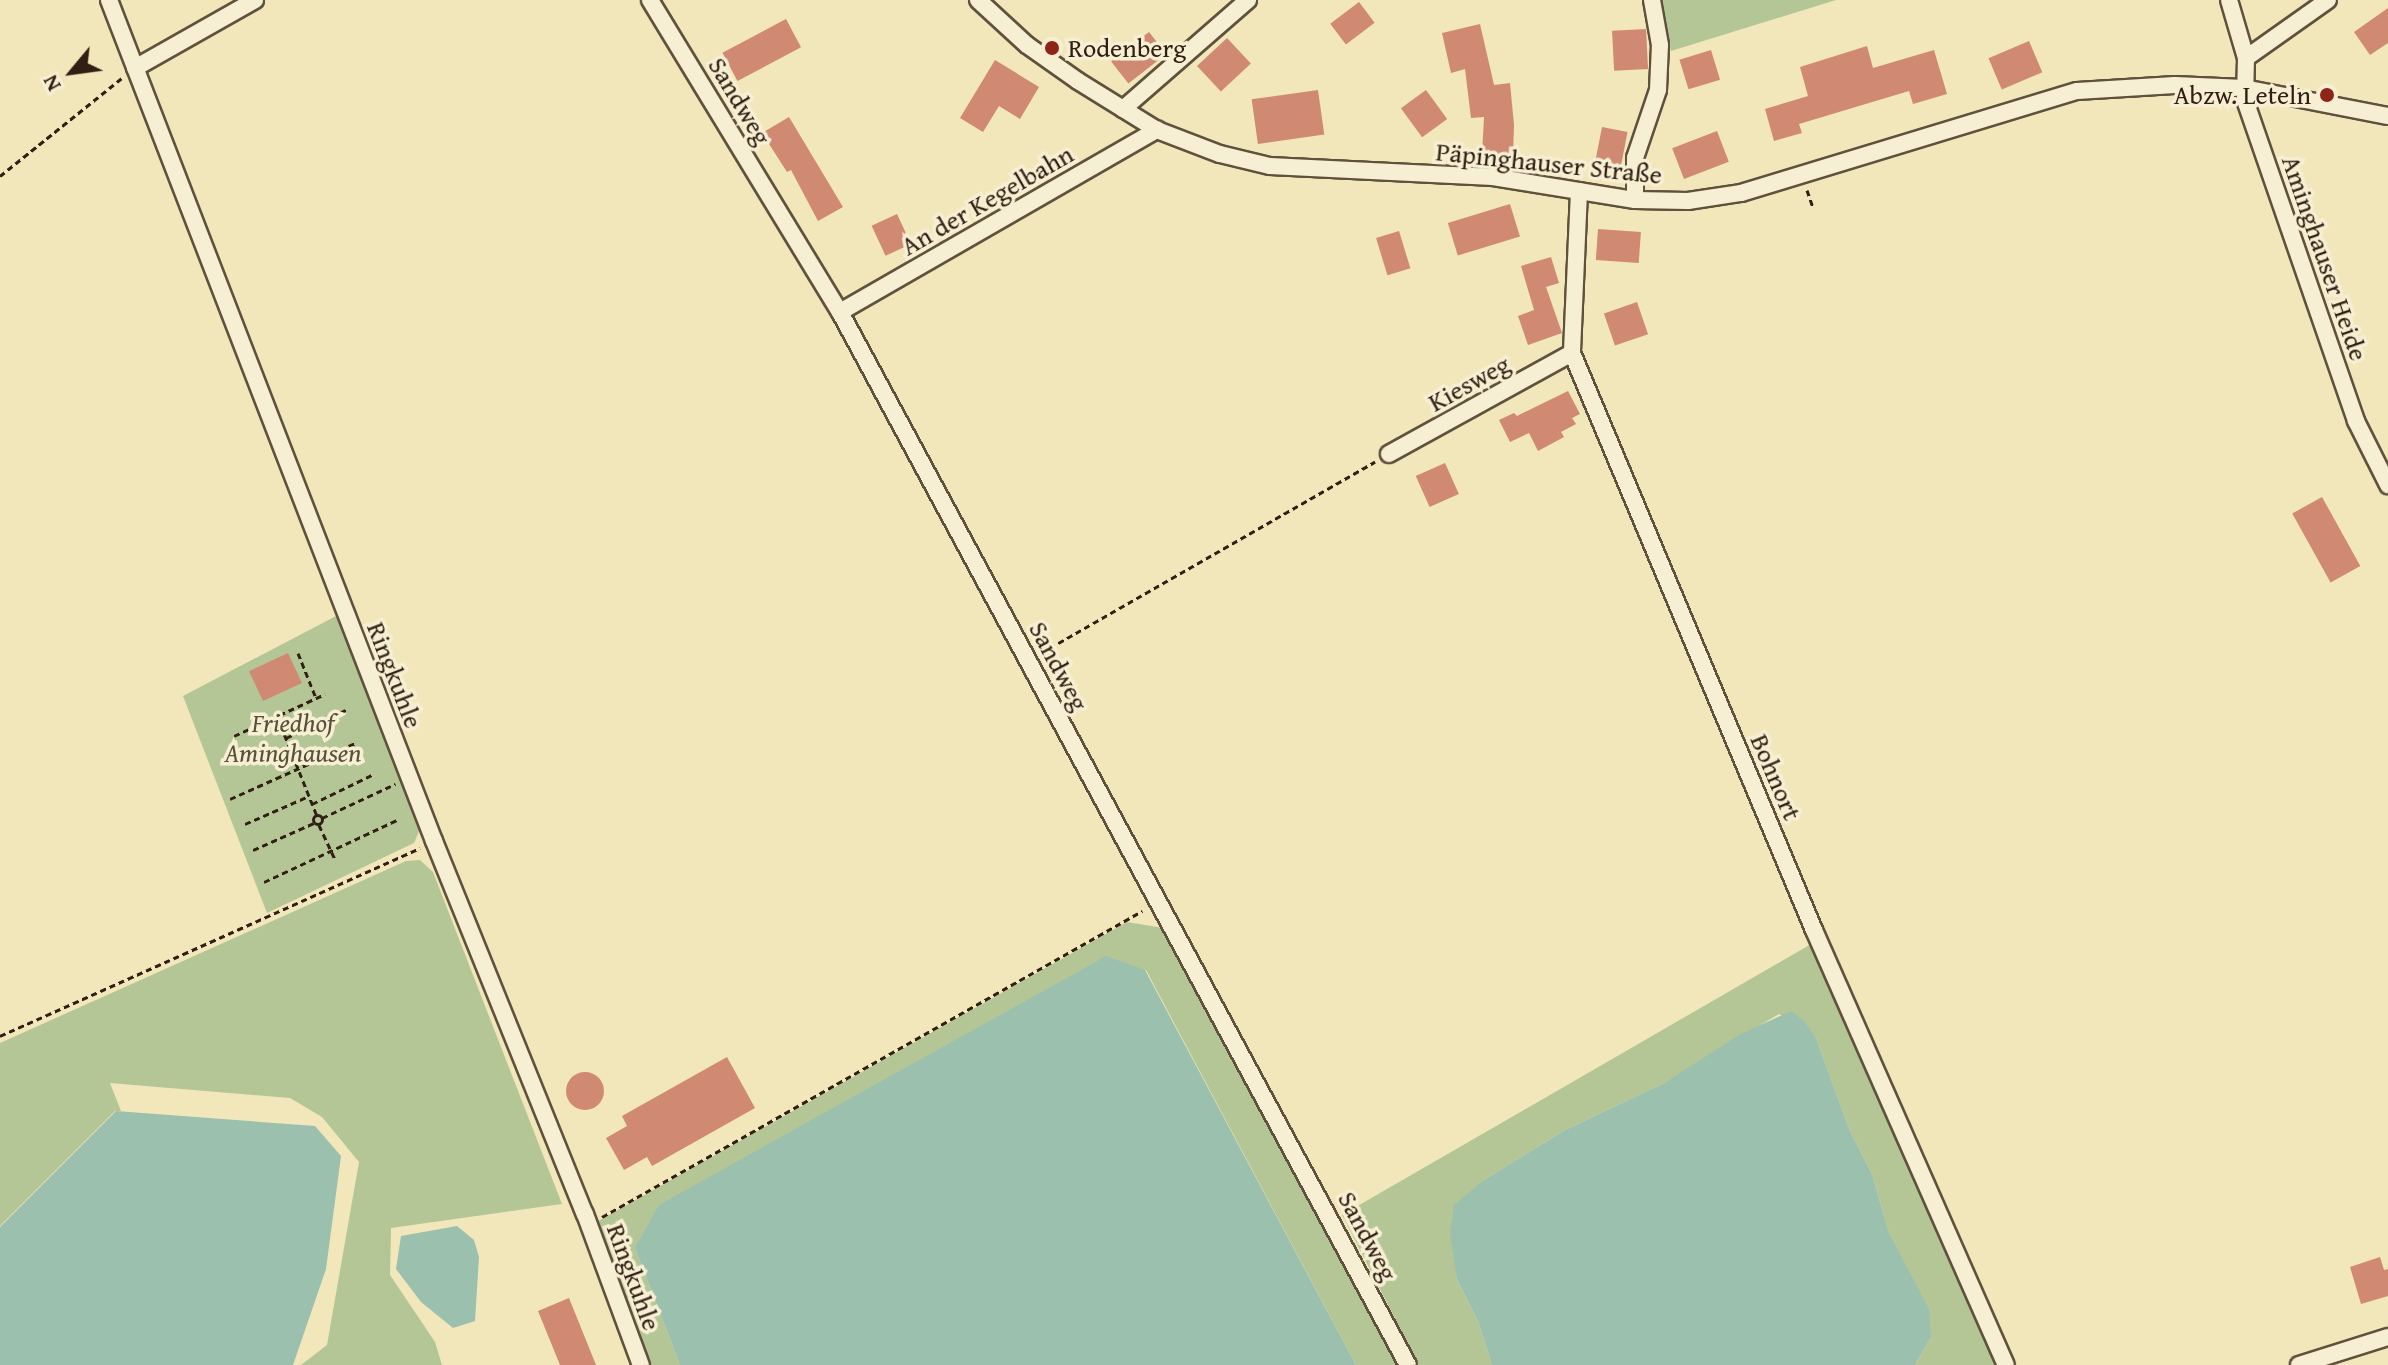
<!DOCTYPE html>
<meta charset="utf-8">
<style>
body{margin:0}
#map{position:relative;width:2388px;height:1365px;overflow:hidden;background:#f2e6bb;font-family:"Gentium Book Plus",serif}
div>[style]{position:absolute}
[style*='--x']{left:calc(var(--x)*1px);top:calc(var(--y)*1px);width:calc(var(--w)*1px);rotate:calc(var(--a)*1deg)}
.green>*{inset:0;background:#b4c695}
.water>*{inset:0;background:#9bc0ae}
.building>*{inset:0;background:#d08972;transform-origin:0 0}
.round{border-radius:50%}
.path>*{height:3px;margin-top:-1.5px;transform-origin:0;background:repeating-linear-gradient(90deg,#301f12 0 6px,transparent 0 10px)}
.path>.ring{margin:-1.5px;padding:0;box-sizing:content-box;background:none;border:3px solid #301f12;border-radius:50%}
.roads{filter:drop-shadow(2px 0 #60513c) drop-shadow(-2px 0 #60513c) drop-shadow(0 2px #60513c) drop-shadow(0 -2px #60513c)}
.street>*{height:16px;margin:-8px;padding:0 8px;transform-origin:8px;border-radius:8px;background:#f7efd3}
.dots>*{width:22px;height:22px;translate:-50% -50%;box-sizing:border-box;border:4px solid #f7efd3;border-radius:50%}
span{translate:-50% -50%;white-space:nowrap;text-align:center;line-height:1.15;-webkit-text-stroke:7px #f7efd3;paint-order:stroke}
.poi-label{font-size:26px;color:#301f12}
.left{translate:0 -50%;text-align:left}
.right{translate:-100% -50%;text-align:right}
.street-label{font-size:26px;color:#301f12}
.park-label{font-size:26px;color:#585139;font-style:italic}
.north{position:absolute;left:32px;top:32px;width:80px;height:80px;-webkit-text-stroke:6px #f7efd3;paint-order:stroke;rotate:241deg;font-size:22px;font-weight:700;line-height:32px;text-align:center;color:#301f12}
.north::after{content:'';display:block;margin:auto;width:28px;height:36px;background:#301f12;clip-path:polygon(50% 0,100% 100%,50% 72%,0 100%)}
</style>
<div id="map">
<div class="green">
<i style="clip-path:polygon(1656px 0,1836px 0,1671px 51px)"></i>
<i style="clip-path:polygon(338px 615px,420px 829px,414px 843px,267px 913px,183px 696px)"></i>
<i style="clip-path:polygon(420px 860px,433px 872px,562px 1204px,391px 1228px,390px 1275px,435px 1342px,442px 1365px,301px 1365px,327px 1345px,359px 1162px,322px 1117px,290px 1098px,110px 1083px,121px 1111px,115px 1111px,0 1226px,0 1043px,406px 861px)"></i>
<i style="clip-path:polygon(1127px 922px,1163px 928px,1397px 1365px,1356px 1365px,1146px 970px,635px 1248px,680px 1365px,646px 1365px,593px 1224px)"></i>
<i style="clip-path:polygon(1813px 943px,1999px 1365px,1915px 1365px,1931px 1337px,1889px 1233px,1872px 1174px,1850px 1131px,1816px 1038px,1779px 1014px,1664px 1083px,1565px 1130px,1484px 1180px,1456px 1268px,1457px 1280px,1478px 1321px,1492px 1365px,1419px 1365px,1342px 1215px)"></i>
</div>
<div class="water">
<i style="clip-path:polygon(1106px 956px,1145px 970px,1356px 1365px,680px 1365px,635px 1248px,659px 1205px)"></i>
<i style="clip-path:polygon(1791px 1011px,1804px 1021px,1816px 1038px,1850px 1131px,1872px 1174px,1889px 1233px,1929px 1309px,1931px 1337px,1915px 1365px,1492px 1365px,1478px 1321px,1457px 1280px,1450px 1234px,1454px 1205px,1484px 1180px,1565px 1130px,1664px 1083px,1739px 1035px)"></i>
<i style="clip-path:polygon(116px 1111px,315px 1126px,341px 1156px,326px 1269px,293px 1365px,0 1365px,0 1227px)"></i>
<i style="clip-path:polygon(457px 1226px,474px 1240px,479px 1257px,475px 1321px,453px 1328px,421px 1302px,396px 1269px,401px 1236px)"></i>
</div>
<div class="building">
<i style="left:1359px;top:2px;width:26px;height:36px;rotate:53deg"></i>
<i style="clip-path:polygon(2388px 8px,2388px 43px,2370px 55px,2354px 32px)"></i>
<i style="left:786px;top:19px;width:32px;height:72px;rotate:62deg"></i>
<i style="clip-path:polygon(1480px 24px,1494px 85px,1510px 83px,1514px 125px,1513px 156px,1482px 154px,1484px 117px,1471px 118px,1465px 69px,1451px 73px,1442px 33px)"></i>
<i style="left:1646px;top:29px;width:40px;height:34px;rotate:87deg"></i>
<i style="left:1149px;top:32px;width:28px;height:48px;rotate:52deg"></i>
<i style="left:1227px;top:38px;width:35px;height:41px;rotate:47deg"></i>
<i style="left:2029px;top:41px;width:34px;height:44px;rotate:67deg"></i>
<i style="clip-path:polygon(1867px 46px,1873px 68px,1934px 50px,1947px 94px,1913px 104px,1909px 91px,1799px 124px,1802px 133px,1774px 141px,1765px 109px,1808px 96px,1800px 67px)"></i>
<i style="left:1711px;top:50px;width:31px;height:33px;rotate:73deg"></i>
<i style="clip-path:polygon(995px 60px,1039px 87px,1020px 119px,999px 106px,983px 132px,960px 118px)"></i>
<i style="left:1318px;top:90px;width:45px;height:67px;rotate:82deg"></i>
<i style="left:1426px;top:90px;width:36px;height:31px;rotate:54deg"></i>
<i style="clip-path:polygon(789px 117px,843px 207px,818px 221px,791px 170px,787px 172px,762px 133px)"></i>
<i style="left:1602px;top:127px;width:26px;height:45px;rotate:11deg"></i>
<i style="left:1717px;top:131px;width:33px;height:48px;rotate:69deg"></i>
<i style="left:1510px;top:204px;width:34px;height:65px;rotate:73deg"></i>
<i style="left:897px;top:214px;width:33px;height:28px;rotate:65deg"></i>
<i style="left:1598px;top:229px;width:43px;height:31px;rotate:4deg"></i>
<i style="left:1399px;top:231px;width:39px;height:24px;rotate:73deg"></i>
<i style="clip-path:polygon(1551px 257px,1559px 283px,1546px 287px,1562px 333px,1528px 345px,1518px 316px,1534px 310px,1521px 266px)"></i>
<i style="left:1637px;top:302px;width:34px;height:35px;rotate:71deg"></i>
<i style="clip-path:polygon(1568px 391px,1580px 414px,1572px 418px,1576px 424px,1561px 432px,1564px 437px,1538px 451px,1529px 433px,1510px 442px,1499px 420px,1514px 413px,1517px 416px)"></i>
<i style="left:1445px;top:463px;width:34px;height:32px;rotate:66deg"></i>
<i style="left:2322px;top:497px;width:79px;height:34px;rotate:61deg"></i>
<i style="left:288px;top:653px;width:33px;height:43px;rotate:65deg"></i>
<i style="clip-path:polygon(727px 1057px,755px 1108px,652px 1166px,647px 1157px,624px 1170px,606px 1138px,627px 1126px,622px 1116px)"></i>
<i class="round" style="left:566px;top:1072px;width:38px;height:38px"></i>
<i style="clip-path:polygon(2380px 1257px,2384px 1270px,2388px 1269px,2388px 1296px,2361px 1304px,2350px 1267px)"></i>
<i style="clip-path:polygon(569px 1298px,596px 1365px,560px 1365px,538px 1311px)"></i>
</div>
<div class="path">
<i style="--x:0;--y:176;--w:156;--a:-38.8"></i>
<i style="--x:1807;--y:190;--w:18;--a:71"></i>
<i style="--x:298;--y:653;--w:48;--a:68.2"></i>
<i style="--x:1041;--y:653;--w:385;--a:-29.8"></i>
<i style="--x:277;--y:716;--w:108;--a:68.2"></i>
<i style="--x:234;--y:736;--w:100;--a:-24.8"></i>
<i style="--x:286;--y:738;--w:68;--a:-25.1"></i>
<i style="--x:230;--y:799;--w:137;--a:-24.1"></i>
<i style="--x:312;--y:804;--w:69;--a:-25.8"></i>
<i class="ring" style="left:313.5px;top:815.5px;width:6px;height:6px"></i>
<i style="--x:322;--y:818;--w:81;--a:-25"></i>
<i style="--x:245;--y:824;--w:70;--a:-23.6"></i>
<i style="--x:319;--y:825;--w:38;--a:65"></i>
<i style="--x:253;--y:850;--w:67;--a:-23.9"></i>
<i style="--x:264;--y:882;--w:147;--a:-25"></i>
<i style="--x:0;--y:1036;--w:460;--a:-24.1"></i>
<i style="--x:602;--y:1217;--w:621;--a:-29.54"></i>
</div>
<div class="roads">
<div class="street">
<i style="--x:109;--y:0;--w:902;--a:68.87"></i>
<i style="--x:434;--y:841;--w:402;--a:68"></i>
<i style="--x:585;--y:1214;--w:161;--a:69.7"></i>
<i style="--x:650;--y:0;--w:365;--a:58.7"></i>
<i style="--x:840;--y:312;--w:1196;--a:61.66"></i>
<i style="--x:978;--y:0;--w:67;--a:42.6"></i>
<i style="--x:1027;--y:45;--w:62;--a:35.2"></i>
<i style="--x:1078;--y:81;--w:93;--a:31.8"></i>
<i style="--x:1157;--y:130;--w:67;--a:20.9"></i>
<i style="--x:1220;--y:154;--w:51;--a:13.5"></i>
<i style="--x:1270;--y:166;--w:223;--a:2.8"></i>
<i style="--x:1493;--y:177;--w:144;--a:9.2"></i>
<i style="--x:1635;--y:200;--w:53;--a:1.1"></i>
<i style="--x:1688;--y:201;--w:54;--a:-8.6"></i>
<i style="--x:1741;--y:193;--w:351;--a:-16.9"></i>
<i style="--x:2077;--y:91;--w:98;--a:-3.5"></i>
<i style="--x:2175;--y:85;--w:69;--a:2.5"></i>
<i style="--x:2244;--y:88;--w:147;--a:11"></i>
<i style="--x:2229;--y:0;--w:60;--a:73.7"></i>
<i style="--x:2328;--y:0;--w:100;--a:144.7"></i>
<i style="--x:2246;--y:58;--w:42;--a:91.4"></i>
<i style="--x:2245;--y:100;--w:340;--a:70.9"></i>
<i style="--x:2356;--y:421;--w:72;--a:63.4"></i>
<i style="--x:135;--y:68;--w:138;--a:-29.5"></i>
<i style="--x:1123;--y:109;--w:166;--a:-41.1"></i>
<i style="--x:1579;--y:191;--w:162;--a:92.5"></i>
<i style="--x:1572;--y:353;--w:626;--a:67.25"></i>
<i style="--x:1814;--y:930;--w:475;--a:66.2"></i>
<i style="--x:1635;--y:200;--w:42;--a:-90"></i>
<i style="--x:1635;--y:158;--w:72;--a:-71.3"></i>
<i style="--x:1658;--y:90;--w:45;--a:-87.5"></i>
<i style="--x:1660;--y:45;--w:46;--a:-100.1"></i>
<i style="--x:840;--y:312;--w:366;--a:-29.9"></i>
<i style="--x:1389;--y:454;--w:209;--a:-28.9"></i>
<i style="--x:2299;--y:1365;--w:93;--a:-17.5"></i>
</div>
</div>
<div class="dots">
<i style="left:1052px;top:48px;background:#8f2418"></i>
<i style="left:2327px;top:95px;background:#8f2418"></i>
</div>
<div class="poi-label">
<span class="left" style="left:1068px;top:48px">Rodenberg</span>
<span class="right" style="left:2311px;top:95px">Abzw. Leteln</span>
</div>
<div class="street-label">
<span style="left:740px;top:101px;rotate:59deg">Sandweg</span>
<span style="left:1549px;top:163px;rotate:6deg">Päpinghauser Straße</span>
<span style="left:987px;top:200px;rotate:-30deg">An der Kegelbahn</span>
<span style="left:2325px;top:258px;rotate:71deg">Aminghauser Heide</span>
<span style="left:1469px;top:383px;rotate:-29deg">Kiesweg</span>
<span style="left:1059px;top:666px;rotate:62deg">Sandweg</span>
<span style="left:395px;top:675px;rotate:69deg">Ringkuhle</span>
<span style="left:1776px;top:777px;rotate:67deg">Bohnort</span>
<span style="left:1368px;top:1236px;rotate:62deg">Sandweg</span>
<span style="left:634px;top:1277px;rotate:70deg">Ringkuhle</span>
</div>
<div class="park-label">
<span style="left:293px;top:738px">Friedhof<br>Aminghausen</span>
</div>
<div class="north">N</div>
</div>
